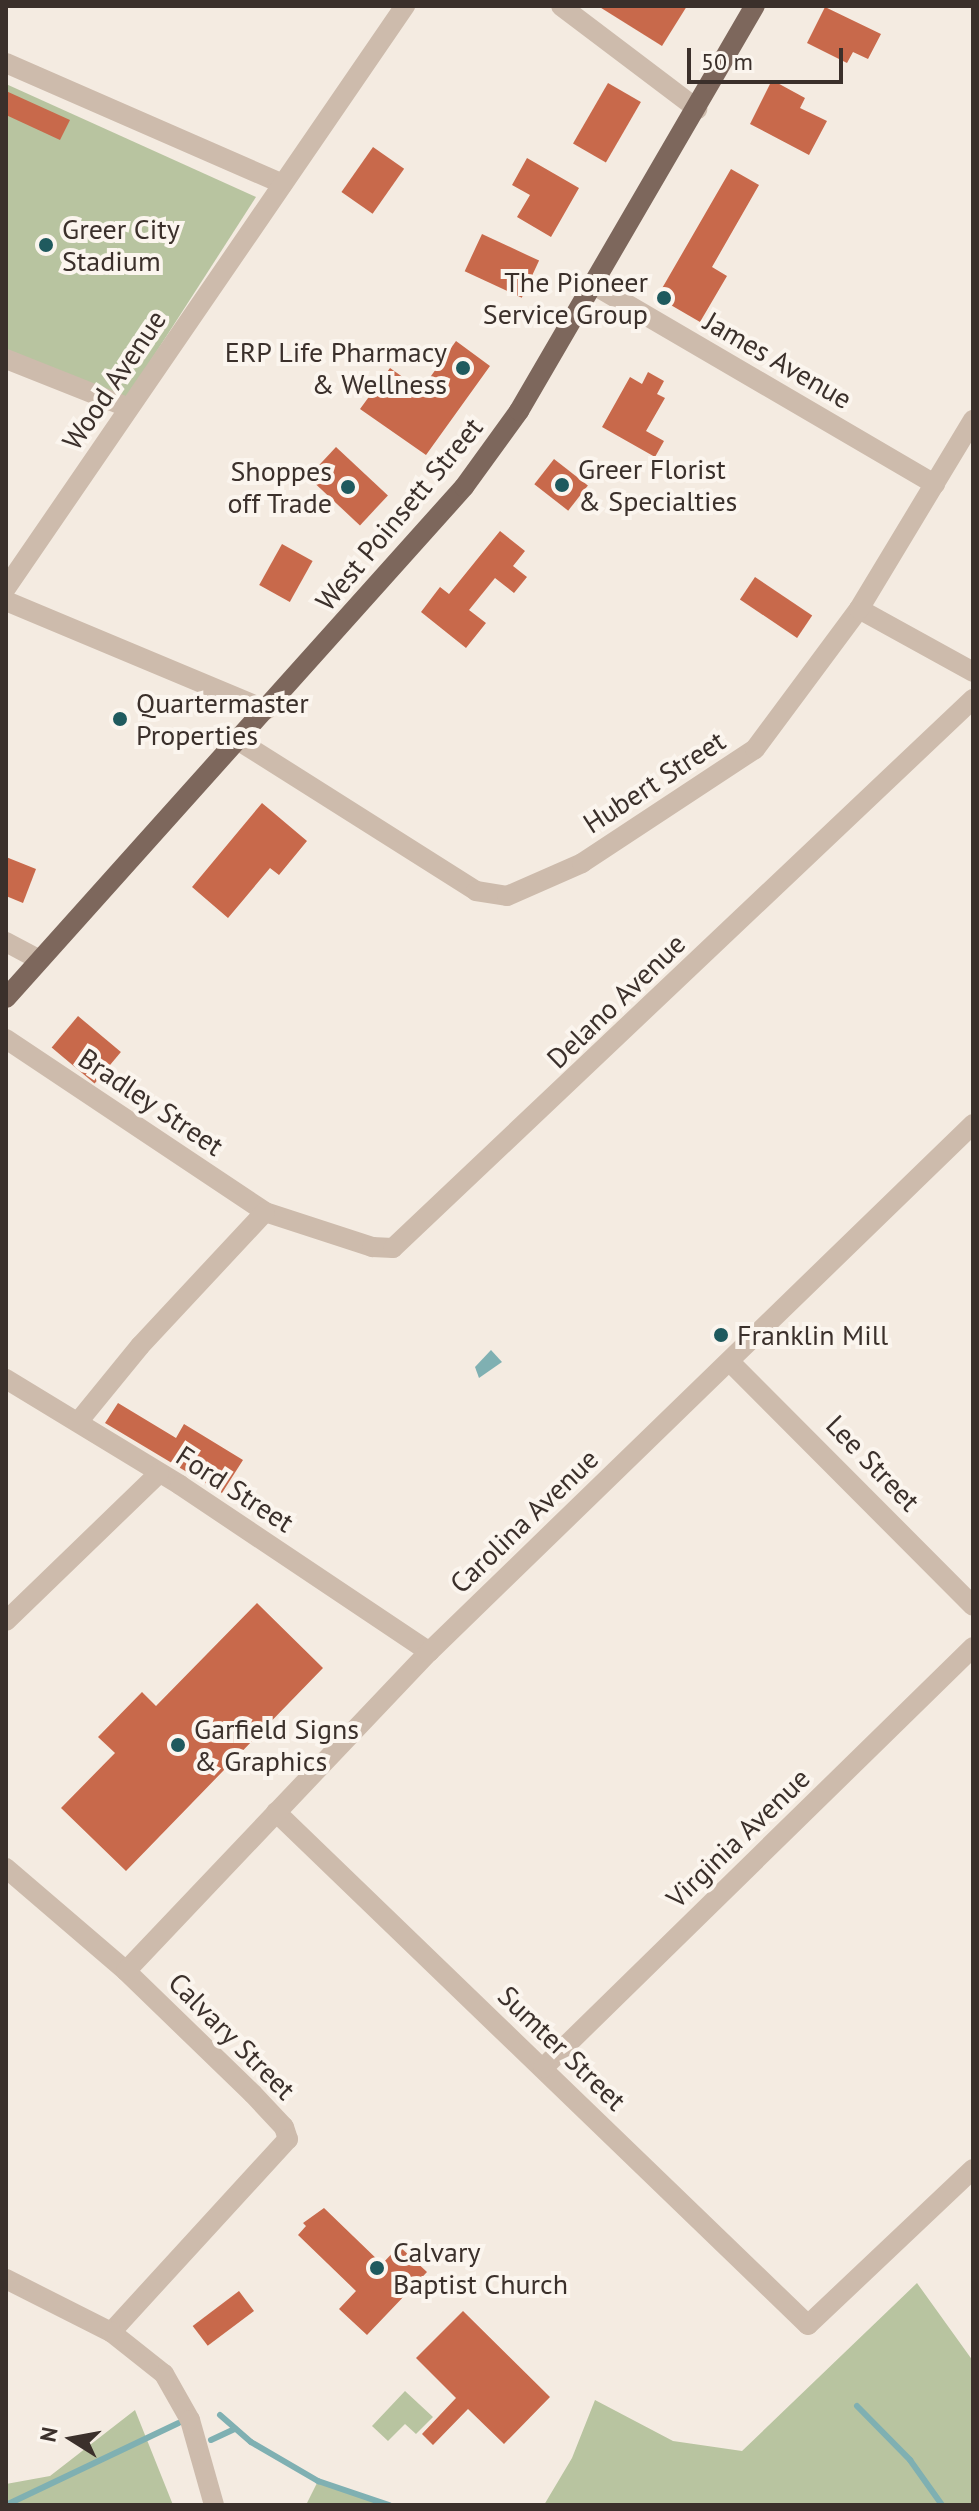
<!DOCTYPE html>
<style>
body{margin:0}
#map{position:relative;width:979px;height:2511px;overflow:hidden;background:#f4ebe1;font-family:"PT Sans",sans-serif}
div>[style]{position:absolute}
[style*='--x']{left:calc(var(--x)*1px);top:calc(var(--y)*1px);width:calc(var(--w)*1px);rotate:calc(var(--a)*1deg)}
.green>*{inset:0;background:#b8c4a0}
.water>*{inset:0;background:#7fb0b2}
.stream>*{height:6px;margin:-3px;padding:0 3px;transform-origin:3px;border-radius:3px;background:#7fb0b2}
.building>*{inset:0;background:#c8694b;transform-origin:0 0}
.minor>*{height:20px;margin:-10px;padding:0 10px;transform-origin:10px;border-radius:10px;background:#cdbbac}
.major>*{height:20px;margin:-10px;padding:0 10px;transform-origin:10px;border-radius:10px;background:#7d675c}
.dots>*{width:22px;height:22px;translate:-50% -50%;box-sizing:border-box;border:4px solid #fbf5ee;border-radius:50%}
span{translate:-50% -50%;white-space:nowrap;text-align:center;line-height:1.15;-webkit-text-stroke:8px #fbf5ee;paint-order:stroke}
.poi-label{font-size:28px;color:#3b302b}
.left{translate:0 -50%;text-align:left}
.right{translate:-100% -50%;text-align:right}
.street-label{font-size:28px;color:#3b302b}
.frame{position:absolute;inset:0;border:8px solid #3b302b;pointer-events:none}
.north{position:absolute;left:32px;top:2399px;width:80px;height:80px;-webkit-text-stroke:6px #fbf5ee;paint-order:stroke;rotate:281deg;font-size:22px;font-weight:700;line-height:32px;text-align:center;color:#3b302b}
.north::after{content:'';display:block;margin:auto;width:28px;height:36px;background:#3b302b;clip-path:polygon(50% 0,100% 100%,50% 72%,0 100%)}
.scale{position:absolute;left:687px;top:48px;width:156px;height:36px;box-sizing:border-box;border:4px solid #3b302b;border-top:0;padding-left:10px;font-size:24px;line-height:28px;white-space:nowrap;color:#3b302b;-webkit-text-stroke:6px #fbf5ee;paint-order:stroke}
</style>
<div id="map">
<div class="green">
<i style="clip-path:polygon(6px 84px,256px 197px,126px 399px,6px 349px)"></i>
<i style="clip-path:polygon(917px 2283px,973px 2361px,973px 2505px,544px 2505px,572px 2458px,595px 2400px,673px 2441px,742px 2451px)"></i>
<i style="clip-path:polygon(405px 2391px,433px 2417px,416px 2434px,405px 2424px,388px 2441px,372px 2426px)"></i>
<i style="clip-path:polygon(135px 2410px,173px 2505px,6px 2505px,6px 2484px,50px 2476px)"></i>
<i style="clip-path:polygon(318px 2481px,389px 2505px,306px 2505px)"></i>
</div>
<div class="water">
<i style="clip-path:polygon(491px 1350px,502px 1362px,479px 1378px,475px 1367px)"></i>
</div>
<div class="stream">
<i style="--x:857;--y:2406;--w:76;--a:45.5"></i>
<i style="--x:910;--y:2460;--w:55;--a:54.6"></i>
<i style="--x:220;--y:2415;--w:41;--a:41.1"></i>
<i style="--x:251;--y:2442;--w:78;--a:30.2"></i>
<i style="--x:318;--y:2481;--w:75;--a:18.7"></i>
<i style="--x:211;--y:2440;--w:26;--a:-25"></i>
<i style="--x:6;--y:2505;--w:191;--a:-25.4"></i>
</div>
<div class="building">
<i style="clip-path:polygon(598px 6px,687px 6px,662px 46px)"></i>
<i style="clip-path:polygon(825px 7px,881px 34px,868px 59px,853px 52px,847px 63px,807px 43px)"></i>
<i style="clip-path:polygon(772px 80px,805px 98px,800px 108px,827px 121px,809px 155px,750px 124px)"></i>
<i style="left:608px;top:83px;width:38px;height:70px;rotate:30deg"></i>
<i style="clip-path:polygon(6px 91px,70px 120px,60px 140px,6px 115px)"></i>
<i style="left:373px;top:147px;width:38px;height:55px;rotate:35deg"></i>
<i style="clip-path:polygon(527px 158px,579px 188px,551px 237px,517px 217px,530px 195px,512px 185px)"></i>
<i style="clip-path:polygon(731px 169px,759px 185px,712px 267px,727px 276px,700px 322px,657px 297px)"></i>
<i style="left:482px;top:234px;width:63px;height:41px;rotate:25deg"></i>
<i style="clip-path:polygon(456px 341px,490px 366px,426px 455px,360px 409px,390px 368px,421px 390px)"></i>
<i style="clip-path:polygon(648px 372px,664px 381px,657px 394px,665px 398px,646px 431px,664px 441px,655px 457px,602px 427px,630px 377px,642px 384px)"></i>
<i style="left:336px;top:447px;width:71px;height:41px;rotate:43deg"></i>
<i style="left:554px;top:459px;width:43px;height:32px;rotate:38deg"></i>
<i style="clip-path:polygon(500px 531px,525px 551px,513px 566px,527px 577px,514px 593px,495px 578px,469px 610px,486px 623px,466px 648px,421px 612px,440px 587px,449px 594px)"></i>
<i style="left:282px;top:544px;width:35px;height:47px;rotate:29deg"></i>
<i style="left:755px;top:577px;width:69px;height:27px;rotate:34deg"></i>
<i style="clip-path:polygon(262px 803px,307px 841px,279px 875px,270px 868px,228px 918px,192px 887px)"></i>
<i style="clip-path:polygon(6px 857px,36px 869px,23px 903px,6px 896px)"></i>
<i style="left:78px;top:1016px;width:56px;height:41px;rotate:40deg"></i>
<i style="clip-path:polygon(118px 1403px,176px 1438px,184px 1424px,243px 1460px,222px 1493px,105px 1423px)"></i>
<i style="clip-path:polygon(257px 1603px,323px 1668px,126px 1871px,61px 1808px,115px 1753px,98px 1737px,142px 1692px,156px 1706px)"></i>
<i style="clip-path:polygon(324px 2208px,382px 2264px,399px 2246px,427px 2272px,367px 2335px,339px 2309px,356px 2291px,298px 2235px,306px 2226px,303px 2223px)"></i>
<i style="left:239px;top:2291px;width:25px;height:58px;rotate:53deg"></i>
<i style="clip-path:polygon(463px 2311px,550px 2397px,504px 2444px,468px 2409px,433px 2445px,422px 2434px,456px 2398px,416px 2358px)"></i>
</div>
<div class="minor">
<i style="--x:561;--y:6;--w:171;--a:37.1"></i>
<i style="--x:6;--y:63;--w:302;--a:23.6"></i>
<i style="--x:594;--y:285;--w:395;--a:30.3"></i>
<i style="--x:6;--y:359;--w:132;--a:21.7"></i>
<i style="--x:6;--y:588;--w:706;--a:-55.57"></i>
<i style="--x:6;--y:601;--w:282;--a:22.7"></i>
<i style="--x:859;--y:609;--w:130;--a:28.9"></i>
<i style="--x:239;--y:741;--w:280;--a:32.3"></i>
<i style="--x:476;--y:891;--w:31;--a:9"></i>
<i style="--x:507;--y:896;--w:82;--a:-23.7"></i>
<i style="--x:582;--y:863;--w:207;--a:-33.4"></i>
<i style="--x:755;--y:749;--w:174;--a:-53.4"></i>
<i style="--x:859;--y:609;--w:221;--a:-58.9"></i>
<i style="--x:6;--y:942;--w:38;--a:28"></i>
<i style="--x:6;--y:1039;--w:311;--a:33.7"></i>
<i style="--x:265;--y:1212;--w:113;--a:18.1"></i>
<i style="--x:372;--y:1247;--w:21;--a:3"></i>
<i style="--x:393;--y:1248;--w:799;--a:-43.43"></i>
<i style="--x:730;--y:1362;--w:344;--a:45.1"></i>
<i style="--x:6;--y:1379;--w:204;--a:31.3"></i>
<i style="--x:180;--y:1485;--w:300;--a:33.8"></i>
<i style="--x:78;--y:1422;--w:98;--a:-50.8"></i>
<i style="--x:140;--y:1346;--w:183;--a:-47"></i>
<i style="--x:6;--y:1621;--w:213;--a:-44"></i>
<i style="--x:276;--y:1812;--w:739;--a:43.96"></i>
<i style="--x:808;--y:2325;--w:227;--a:-43.4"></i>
<i style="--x:6;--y:1868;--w:158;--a:40.6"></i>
<i style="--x:126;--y:1971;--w:177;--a:44.1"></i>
<i style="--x:253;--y:2094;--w:45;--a:46.8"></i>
<i style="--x:284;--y:2127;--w:13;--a:72"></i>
<i style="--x:288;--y:2139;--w:262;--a:132.5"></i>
<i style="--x:126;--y:1971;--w:440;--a:-46.5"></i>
<i style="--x:429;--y:1652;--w:758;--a:-44.14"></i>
<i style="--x:543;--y:2068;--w:602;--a:-44.39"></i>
<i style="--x:6;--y:2279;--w:118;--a:26.8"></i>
<i style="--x:111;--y:2332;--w:68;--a:38.4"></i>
<i style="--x:164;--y:2374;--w:53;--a:60.5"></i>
<i style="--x:190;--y:2420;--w:88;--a:74.2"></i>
</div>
<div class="major">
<i style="--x:6;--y:998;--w:686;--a:-48.13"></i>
<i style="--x:464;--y:487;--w:94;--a:-54.1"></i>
<i style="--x:519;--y:411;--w:469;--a:-59.8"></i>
</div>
<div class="dots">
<i style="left:46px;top:245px;background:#1f5a5e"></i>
<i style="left:664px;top:298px;background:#1f5a5e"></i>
<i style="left:463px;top:368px;background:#1f5a5e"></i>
<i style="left:562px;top:485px;background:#1f5a5e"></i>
<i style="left:348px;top:487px;background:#1f5a5e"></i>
<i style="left:120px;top:719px;background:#1f5a5e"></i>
<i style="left:721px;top:1335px;background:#1f5a5e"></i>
<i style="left:178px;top:1745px;background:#1f5a5e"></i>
<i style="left:377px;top:2268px;background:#1f5a5e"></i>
</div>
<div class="poi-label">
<span class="left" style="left:62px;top:245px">Greer City<br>Stadium</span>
<span class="right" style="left:648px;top:298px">The Pioneer<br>Service Group</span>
<span class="right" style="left:447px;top:368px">ERP Life Pharmacy<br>&amp; Wellness</span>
<span class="left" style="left:578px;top:485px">Greer Florist<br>&amp; Specialties</span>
<span class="right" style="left:332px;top:487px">Shoppes<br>off Trade</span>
<span class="left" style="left:136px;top:719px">Quartermaster<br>Properties</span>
<span class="left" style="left:737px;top:1335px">Franklin Mill</span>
<span class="left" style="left:194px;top:1745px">Garfield Signs<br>&amp; Graphics</span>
<span class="left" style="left:393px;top:2268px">Calvary<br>Baptist Church</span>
</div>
<div class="street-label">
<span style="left:778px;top:360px;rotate:30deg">James Avenue</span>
<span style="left:114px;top:380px;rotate:-56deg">Wood Avenue</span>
<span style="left:399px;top:514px;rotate:-50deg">West Poinsett Street</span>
<span style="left:654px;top:782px;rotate:-33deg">Hubert Street</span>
<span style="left:616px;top:1001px;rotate:-44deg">Delano Avenue</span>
<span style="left:151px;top:1102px;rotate:34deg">Bradley Street</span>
<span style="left:873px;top:1463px;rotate:46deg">Lee Street</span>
<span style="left:235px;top:1489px;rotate:33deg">Ford Street</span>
<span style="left:524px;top:1521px;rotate:-44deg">Carolina Avenue</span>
<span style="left:738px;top:1838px;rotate:-44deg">Virginia Avenue</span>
<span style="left:232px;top:2036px;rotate:45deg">Calvary Street</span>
<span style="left:562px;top:2048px;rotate:44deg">Sumter Street</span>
</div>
<div class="frame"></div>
<div class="north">N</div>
<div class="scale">50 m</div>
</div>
